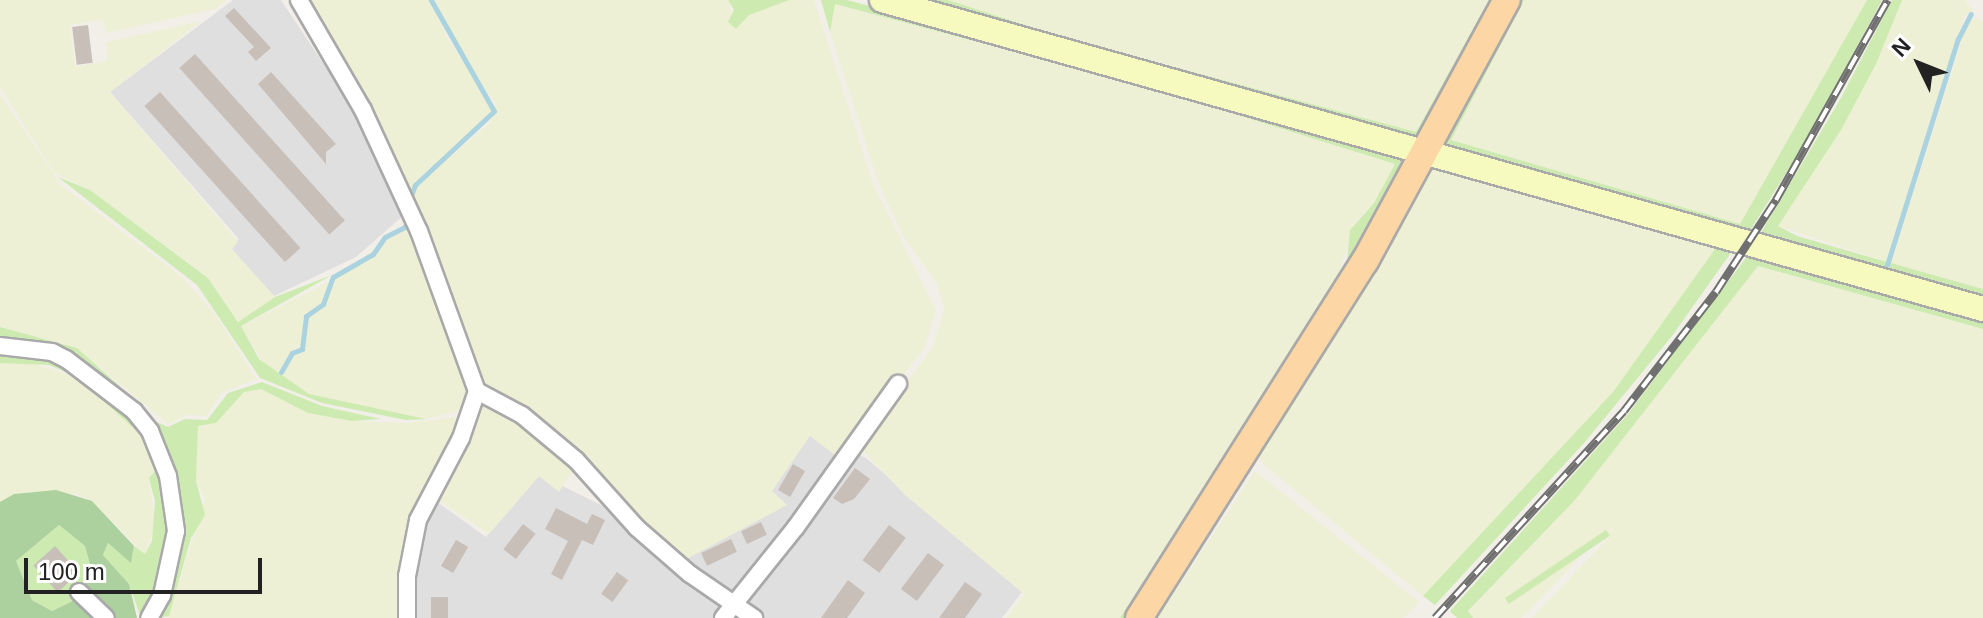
<!DOCTYPE html>
<style>
body{margin:0}
#map{position:relative;width:1983px;height:618px;overflow:hidden;background:#f2efe9;font-family:Arial,sans-serif}
div>[style]{position:absolute}
[style*='--x']{left:calc(var(--x)*1px);top:calc(var(--y)*1px);width:calc(var(--w)*1px);rotate:calc(var(--a)*1deg)}
.residential>*{inset:0;background:#e0dfdf}
.farmland>*{inset:0;background:#eef0d5}
.grass>*{inset:0;background:#cdebb0;transform-origin:0 0}
.forest>*{inset:0;background:#add19e}
.stream>*{height:5px;margin:-2.5px;padding:0 2.5px;transform-origin:2.5px;border-radius:2.5px;background:#aad3df}
.building>*{inset:0;background:#c7bfb8;transform-origin:0 0}
.roads{filter:drop-shadow(2px 0 #a9a9a9) drop-shadow(-2px 0 #a9a9a9) drop-shadow(0 2px #a9a9a9) drop-shadow(0 -2px #a9a9a9)}
.street>*{height:16px;margin:-8px;padding:0 8px;transform-origin:8px;border-radius:8px;background:#fff}
.secondary>*{height:24px;margin:-12px;padding:0 12px;transform-origin:12px;border-radius:12px;background:#f7fabf}
.primary>*{height:26px;margin:-13px;padding:0 13px;transform-origin:13px;border-radius:13px;background:#fcd6a4}
.rail>*{height:8px;margin-top:-4px;transform-origin:0;background:repeating-linear-gradient(90deg,#fff 0 15px,#707070 0 30px);box-sizing:border-box;border-block:2px solid #707070}
span{translate:-50% -50%;white-space:nowrap;text-align:center;line-height:1.15;-webkit-text-stroke:6px #fff;paint-order:stroke}
.north{position:absolute;left:1879px;top:24px;width:80px;height:80px;-webkit-text-stroke:6px #fff;paint-order:stroke;rotate:313deg;font-size:22px;font-weight:700;line-height:32px;text-align:center;color:#222}
.north::after{content:'';display:block;margin:auto;width:28px;height:36px;background:#222;clip-path:polygon(50% 0,100% 100%,50% 72%,0 100%)}
.scale{position:absolute;left:24px;top:558px;width:238px;height:36px;box-sizing:border-box;border:4px solid #222;border-top:0;padding-left:10px;font-size:24px;line-height:28px;white-space:nowrap;color:#222;-webkit-text-stroke:6px #fff;paint-order:stroke}
</style>
<div id="map">
<div class="residential">
<i style="clip-path:polygon(233px 0,281px 0,355px 111px,404px 215px,356px 257px,272px 297px,229px 248px,239px 239px,110px 92px)"></i>
<i style="clip-path:polygon(807px 429px,866px 458px,1022px 592px,1002px 618px,413px 618px,412px 573px,433px 499px,486px 537px,540px 475px,601px 505px,664px 565px,764px 512px,765px 491px)"></i>
</div>
<div class="farmland">
<i style="clip-path:polygon(0 0,227px 0,215px 9px,106px 33px,103px 19px,70px 25px,75px 67px,107px 61px,107px 42px,201px 21px,110px 92px,238px 242px,232px 249px,275px 297px,239px 322px,208px 277px,90px 190px,54px 173px,0 87px)"></i>
<i style="clip-path:polygon(303px 0,430px 0,448px 39px,494px 106px,488px 121px,414px 184px,408px 198px)"></i>
<i style="clip-path:polygon(433px 0,728px 0,733px 17px,789px 0,814px 0,873px 184px,936px 310px,925px 347px,839px 458px,810px 436px,772px 491px,787px 505px,681px 562px,599px 483px,479px 390px,411px 199px,416px 186px,490px 123px,496px 105px,450px 38px)"></i>
<i style="clip-path:polygon(948px 0,1489px 0,1416px 132px,1059px 36px)"></i>
<i style="clip-path:polygon(1524px 0,1867px 0,1740px 224px,1451px 140px)"></i>
<i style="clip-path:polygon(1902px 0,1965px 0,1973px 11px,1964px 17px,1957px 39px,1887px 262px,1778px 226px,1841px 130px)"></i>
<i style="clip-path:polygon(834px 4px,1154px 89px,1396px 164px,1374px 203px,1353px 224px,1339px 275px,1120px 618px,1006px 618px,1024px 594px,905px 495px,859px 447px,933px 347px,944px 309px,937px 283px,903px 236px,878px 182px,830px 32px)"></i>
<i style="clip-path:polygon(1976px 17px,1983px 22px,1983px 289px,1891px 263px,1967px 24px)"></i>
<i style="clip-path:polygon(0 94px,61px 185px,183px 278px,216px 316px,256px 379px,221px 393px,207px 416px,187px 415px,168px 424px,77px 348px,0 327px)"></i>
<i style="clip-path:polygon(1435px 166px,1720px 242px,1613px 392px,1423px 596px,1262px 463px,1256px 452px,1427px 170px)"></i>
<i style="clip-path:polygon(409px 215px,473px 390px,466px 409px,426px 419px,389px 414px,308px 394px,266px 367px,241px 326px,330px 281px,321px 303px,305px 316px,304px 342px,291px 352px,282px 372px,293px 354px,304px 350px,308px 317px,324px 305px,334px 277px,406px 228px)"></i>
<i style="clip-path:polygon(1758px 266px,1983px 329px,1983px 618px,1532px 618px,1610px 536px,1606px 530px,1522px 618px,1473px 618px,1468px 612px,1575px 500px)"></i>
<i style="clip-path:polygon(16px 359px,77px 377px,142px 436px,156px 470px,149px 478px,155px 523px,145px 555px,92px 501px,76px 494px,0 502px,0 363px)"></i>
<i style="clip-path:polygon(261px 389px,308px 413px,352px 421px,406px 423px,465px 416px,428px 491px,405px 618px,168px 618px,205px 499px,196px 481px,198px 426px,207px 426px,244px 392px)"></i>
<i style="clip-path:polygon(483px 397px,505px 407px,574px 468px,559px 492px,539px 476px,489px 534px,435px 498px)"></i>
<i style="clip-path:polygon(1255px 471px,1419px 602px,1403px 618px,1158px 618px)"></i>
</div>
<div class="grass">
<i style="clip-path:polygon(728px 0,789px 0,749px 15px,736px 29px,728px 22px,734px 10px)"></i>
<i style="clip-path:polygon(821px 0,847px 0,1076px 60px,1409px 157px,1353px 263px,1128px 618px,1120px 618px,1339px 275px,1347px 260px,1350px 230px,1374px 203px,1395px 164px,1154px 89px,835px 4px,830px 32px)"></i>
<i style="clip-path:polygon(898px 0,948px 0,1059px 36px,1416px 132px,1489px 0,1498px 0,1416px 139px)"></i>
<i style="clip-path:polygon(1514px 0,1524px 0,1451px 140px,1740px 224px,1867px 0,1882px 0,1816px 125px,1748px 234px,1447px 148px,1443px 141px)"></i>
<i style="clip-path:polygon(1892px 0,1902px 0,1876px 64px,1841px 130px,1778px 226px,1797px 236px,1887px 262px,1888px 268px,1891px 263px,1983px 289px,1983px 303px,1759px 236px,1841px 98px)"></i>
<i style="clip-path:polygon(58px 177px,90px 190px,208px 278px,238px 322px,275px 297px,332px 275px,241px 326px,259px 359px,309px 394px,426px 419px,406px 420px,322px 403px,260px 378px,197px 285px)"></i>
<i style="clip-path:polygon(1720px 242px,1735px 247px,1672px 336px,1585px 442px,1435px 605px,1423px 596px,1613px 392px)"></i>
<i style="clip-path:polygon(1752px 250px,1983px 317px,1983px 329px,1758px 266px,1575px 500px,1468px 611px,1473px 618px,1457px 618px,1450px 611px,1628px 414px)"></i>
<i style="clip-path:polygon(0 327px,77px 348px,151px 414px,100px 377px,0 342px)"></i>
<i style="clip-path:polygon(0 351px,48px 355px,93px 383px,145px 433px,163px 476px,169px 519px,159px 584px,141px 618px,129px 584px,103px 555px,108px 543px,131px 562px,134px 546px,145px 554px,152px 541px,155px 501px,149px 478px,156px 470px,142px 436px,77px 377px,49px 365px,0 363px)"></i>
<i style="clip-path:polygon(262px 382px,322px 406px,381px 419px,352px 421px,308px 413px,261px 389px,244px 392px,216px 423px,198px 426px,196px 481px,205px 515px,191px 538px,169px 616px,157px 618px,181px 543px,143px 416px,168px 427px,185px 419px,207px 420px,228px 393px)"></i>
<i style="clip-path:polygon(59px 525px,85px 546px,92px 572px,82px 589px,77px 584px,72px 590px,79px 598px,52px 611px,32px 600px,16px 561px)"></i>
<i style="left:1606px;top:530px;width:7px;height:122px;rotate:56deg"></i>
</div>
<div class="forest">
<i style="clip-path:polygon(56px 490px,92px 501px,134px 546px,131px 563px,108px 543px,103px 555px,129px 584px,137px 618px,113px 618px,82px 589px,92px 572px,85px 546px,59px 525px,16px 561px,32px 600px,52px 611px,79px 598px,101px 618px,0 618px,0 502px,14px 494px)"></i>
</div>
<div class="stream">
<i style="--x:410;--y:198;--w:14;--a:-69"></i>
<i style="--x:415;--y:185;--w:108;--a:-43.1"></i>
<i style="--x:494;--y:111;--w:128;--a:-119.6"></i>
<i style="--x:1887;--y:265;--w:237;--a:-72.6"></i>
<i style="--x:1958;--y:39;--w:28;--a:-63"></i>
<i style="--x:281;--y:372;--w:22;--a:-60"></i>
<i style="--x:292;--y:353;--w:11;--a:-22"></i>
<i style="--x:302;--y:349;--w:33;--a:-83"></i>
<i style="--x:306;--y:316;--w:21;--a:-35"></i>
<i style="--x:323;--y:304;--w:29;--a:-70"></i>
<i style="--x:333;--y:277;--w:46;--a:-29.9"></i>
<i style="--x:373;--y:254;--w:21;--a:-55"></i>
<i style="--x:385;--y:237;--w:22;--a:-27"></i>
<i style="--x:405;--y:227;--w:7;--a:-74"></i>
</div>
<div class="building">
<i style="clip-path:polygon(234px 8px,271px 48px,256px 61px,248px 52px,254px 47px,225px 16px)"></i>
<i style="left:88px;top:25px;width:38px;height:16px;rotate:83deg"></i>
<i style="left:195px;top:54px;width:224px;height:21px;rotate:48deg"></i>
<i style="clip-path:polygon(271px 72px,336px 144px,326px 152px,326px 164px,258px 84px)"></i>
<i style="left:160px;top:92px;width:210px;height:21px;rotate:48deg"></i>
<i style="left:793px;top:464px;width:14px;height:30px;rotate:30deg"></i>
<i style="clip-path:polygon(855px 468px,870px 479px,854px 499px,842px 504px,833px 498px)"></i>
<i style="clip-path:polygon(556px 508px,587px 524px,592px 514px,605px 520px,593px 545px,582px 540px,562px 580px,551px 574px,568px 541px,545px 529px)"></i>
<i style="left:761px;top:522px;width:14px;height:22px;rotate:65deg"></i>
<i style="left:523px;top:524px;width:16px;height:32px;rotate:38deg"></i>
<i style="left:889px;top:525px;width:21px;height:44px;rotate:37deg"></i>
<i style="left:731px;top:539px;width:14px;height:33px;rotate:65deg"></i>
<i style="left:456px;top:540px;width:14px;height:30px;rotate:30deg"></i>
<i style="left:55px;top:546px;width:36px;height:29px;rotate:48deg"></i>
<i style="left:928px;top:553px;width:20px;height:45px;rotate:37deg"></i>
<i style="left:617px;top:572px;width:14px;height:27px;rotate:36deg"></i>
<i style="clip-path:polygon(848px 580px,865px 593px,847px 618px,821px 618px)"></i>
<i style="clip-path:polygon(965px 582px,982px 594px,965px 618px,939px 618px)"></i>
<i style="left:431px;top:597px;width:17px;height:21px"></i>
</div>
<div class="roads">
<div class="street">
<i style="--x:299;--y:0;--w:127;--a:59.8"></i>
<i style="--x:363;--y:110;--w:133;--a:65.2"></i>
<i style="--x:419;--y:231;--w:170;--a:70.1"></i>
<i style="--x:477;--y:391;--w:50;--a:108.8"></i>
<i style="--x:461;--y:438;--w:93;--a:117.7"></i>
<i style="--x:418;--y:520;--w:57;--a:101.1"></i>
<i style="--x:407;--y:576;--w:42;--a:90"></i>
<i style="--x:0;--y:346;--w:52;--a:6.6"></i>
<i style="--x:52;--y:352;--w:16;--a:27"></i>
<i style="--x:66;--y:359;--w:86;--a:37.4"></i>
<i style="--x:134;--y:411;--w:26;--a:51"></i>
<i style="--x:150;--y:431;--w:48;--a:68.2"></i>
<i style="--x:168;--y:476;--w:56;--a:81.7"></i>
<i style="--x:176;--y:531;--w:66;--a:102.3"></i>
<i style="--x:162;--y:595;--w:26;--a:119"></i>
<i style="--x:477;--y:391;--w:51;--a:28.1"></i>
<i style="--x:522;--y:415;--w:70;--a:39.8"></i>
<i style="--x:576;--y:460;--w:91;--a:48.1"></i>
<i style="--x:637;--y:528;--w:70;--a:41"></i>
<i style="--x:690;--y:574;--w:78;--a:34.5"></i>
<i style="--x:79;--y:592;--w:37;--a:44"></i>
<i style="--x:723;--y:618;--w:117;--a:-51.3"></i>
<i style="--x:796;--y:527;--w:176;--a:-54.5"></i>
</div>
<div class="secondary">
<i style="--x:882;--y:0;--w:1144;--a:15.68"></i>
</div>
<div class="primary">
<i style="--x:1139;--y:618;--w:423;--a:-57.7"></i>
<i style="--x:1365;--y:261;--w:297;--a:-61.5"></i>
</div>
</div>
<div class="rail">
<i style="--x:1435;--y:618;--w:280;--a:-47.6"></i>
<i style="--x:1624;--y:411;--w:150;--a:-52.3"></i>
<i style="--x:1716;--y:292;--w:110;--a:-56.9"></i>
<i style="--x:1776;--y:200;--w:229;--a:-60.8"></i>
</div>
<div class="north">N</div>
<div class="scale">100 m</div>
</div>
